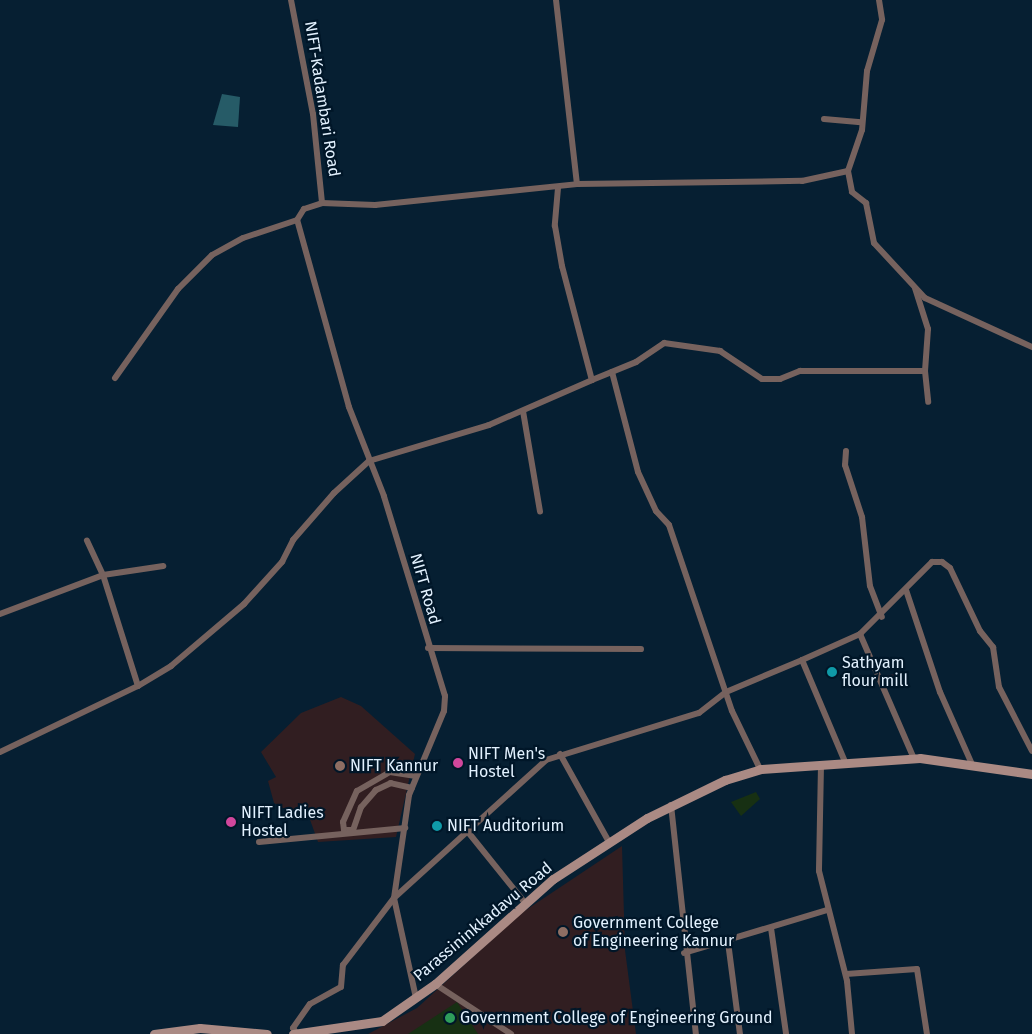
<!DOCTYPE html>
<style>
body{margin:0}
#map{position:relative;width:1032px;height:1034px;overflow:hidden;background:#061f32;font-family:"Fira Sans",sans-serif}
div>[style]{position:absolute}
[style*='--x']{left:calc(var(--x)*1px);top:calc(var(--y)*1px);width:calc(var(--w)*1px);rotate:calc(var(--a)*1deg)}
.industrial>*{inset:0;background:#2c1f2d}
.education>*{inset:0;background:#311e21}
.green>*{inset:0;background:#173013}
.water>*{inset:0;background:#265b67}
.street>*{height:6px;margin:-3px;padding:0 3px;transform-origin:3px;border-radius:3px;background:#76625e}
.secondary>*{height:9px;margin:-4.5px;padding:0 4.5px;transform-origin:4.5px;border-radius:4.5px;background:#aa8a84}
.dots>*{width:14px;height:14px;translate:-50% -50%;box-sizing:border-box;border:2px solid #001628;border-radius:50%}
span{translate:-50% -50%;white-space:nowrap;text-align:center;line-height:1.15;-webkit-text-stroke:4.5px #001628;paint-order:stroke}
.street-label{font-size:16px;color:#e2f1fe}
.poi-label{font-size:16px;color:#e2f1fe}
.left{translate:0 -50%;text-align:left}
</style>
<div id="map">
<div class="industrial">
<i style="clip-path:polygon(896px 674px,898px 681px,885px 684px,881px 676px)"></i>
</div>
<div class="education">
<i style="clip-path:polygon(341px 697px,361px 706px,415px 754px,396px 837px,318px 842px,304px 803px,292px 813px,274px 803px,268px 781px,276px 777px,261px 752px,301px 713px)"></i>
<i style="clip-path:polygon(622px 846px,625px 950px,636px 1034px,368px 1034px,417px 1008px,520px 914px)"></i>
</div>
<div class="green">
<i style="clip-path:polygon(756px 792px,760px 799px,741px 816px,731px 802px)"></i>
<i style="clip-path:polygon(457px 1002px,478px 1034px,408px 1034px)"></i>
</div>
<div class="water">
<i style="clip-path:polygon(222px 94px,240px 97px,238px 127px,213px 125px)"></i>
</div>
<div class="street">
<i style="--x:291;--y:0;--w:116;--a:79.1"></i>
<i style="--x:313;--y:114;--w:89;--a:84.2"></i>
<i style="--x:556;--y:0;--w:185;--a:83.5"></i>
<i style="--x:879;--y:0;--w:20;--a:81"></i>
<i style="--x:882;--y:20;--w:53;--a:106.4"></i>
<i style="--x:867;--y:71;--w:59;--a:94.8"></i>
<i style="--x:862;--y:130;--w:43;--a:108.9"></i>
<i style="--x:848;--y:171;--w:21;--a:79"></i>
<i style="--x:852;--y:192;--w:18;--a:38"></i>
<i style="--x:866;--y:203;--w:41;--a:78.7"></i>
<i style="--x:874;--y:243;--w:75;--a:47.2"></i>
<i style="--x:925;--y:298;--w:118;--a:24.6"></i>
<i style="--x:824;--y:119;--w:37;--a:5"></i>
<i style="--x:558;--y:188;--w:38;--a:95"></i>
<i style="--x:555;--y:226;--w:41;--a:80.1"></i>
<i style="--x:562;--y:266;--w:118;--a:75.3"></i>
<i style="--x:592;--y:380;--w:48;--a:-22.2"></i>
<i style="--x:636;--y:362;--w:34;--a:-34"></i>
<i style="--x:664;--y:343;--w:57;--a:8.1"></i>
<i style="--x:720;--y:351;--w:50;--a:33.7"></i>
<i style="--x:762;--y:379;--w:18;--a:0"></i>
<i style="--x:780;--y:379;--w:22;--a:-22"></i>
<i style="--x:800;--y:371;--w:125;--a:0"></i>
<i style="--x:925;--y:371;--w:42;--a:-85.9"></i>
<i style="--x:928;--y:329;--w:43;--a:-107.6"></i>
<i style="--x:925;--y:371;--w:31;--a:84"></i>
<i style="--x:612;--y:372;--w:103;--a:75.4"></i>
<i style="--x:638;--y:472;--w:43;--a:65.2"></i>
<i style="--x:656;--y:511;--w:19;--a:47"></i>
<i style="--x:669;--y:525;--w:196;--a:71.3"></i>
<i style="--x:732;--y:711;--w:64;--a:64.2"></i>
<i style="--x:115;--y:378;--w:109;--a:-54.7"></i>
<i style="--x:178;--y:289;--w:48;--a:-45"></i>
<i style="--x:212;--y:255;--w:35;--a:-29"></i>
<i style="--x:243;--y:238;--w:57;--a:-18.4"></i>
<i style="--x:523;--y:411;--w:102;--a:80.4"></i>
<i style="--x:846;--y:451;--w:14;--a:94"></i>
<i style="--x:845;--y:465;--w:55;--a:71.9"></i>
<i style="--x:862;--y:517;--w:69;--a:83.4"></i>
<i style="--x:870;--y:586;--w:33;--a:69"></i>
<i style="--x:906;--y:590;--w:108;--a:71.6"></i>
<i style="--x:940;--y:692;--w:77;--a:66.1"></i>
<i style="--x:0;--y:614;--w:110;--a:-20.7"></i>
<i style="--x:103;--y:575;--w:38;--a:-115"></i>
<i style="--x:860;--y:634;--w:136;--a:66.6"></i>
<i style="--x:428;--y:648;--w:213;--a:0.3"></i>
<i style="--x:802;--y:660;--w:64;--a:-24.1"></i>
<i style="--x:860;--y:634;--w:102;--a:-45"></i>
<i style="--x:932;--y:562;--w:10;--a:0"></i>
<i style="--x:942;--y:562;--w:10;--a:37"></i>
<i style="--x:950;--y:568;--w:70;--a:64.5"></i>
<i style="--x:980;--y:631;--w:21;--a:51"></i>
<i style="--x:993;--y:647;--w:40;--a:81.5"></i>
<i style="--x:999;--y:687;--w:72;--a:62.7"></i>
<i style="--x:138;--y:686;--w:39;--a:-31"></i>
<i style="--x:171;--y:666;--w:96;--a:-40.3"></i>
<i style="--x:244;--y:604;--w:57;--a:-47.9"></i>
<i style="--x:282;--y:562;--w:25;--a:-63"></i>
<i style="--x:293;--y:540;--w:62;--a:-48.9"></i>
<i style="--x:334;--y:493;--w:47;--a:-42.4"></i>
<i style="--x:369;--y:461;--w:125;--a:-16.7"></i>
<i style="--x:489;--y:425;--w:112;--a:-23.6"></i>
<i style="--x:0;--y:752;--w:153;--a:-25.6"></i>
<i style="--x:138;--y:686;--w:116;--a:-107.5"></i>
<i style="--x:103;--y:575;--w:61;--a:-8.5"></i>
<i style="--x:560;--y:754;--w:103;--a:60.9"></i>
<i style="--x:821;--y:765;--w:106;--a:91.1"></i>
<i style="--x:819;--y:871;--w:114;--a:75.7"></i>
<i style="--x:847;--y:981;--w:53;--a:84.6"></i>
<i style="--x:412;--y:788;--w:22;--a:-167"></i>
<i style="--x:391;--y:783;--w:17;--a:155"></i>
<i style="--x:376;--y:790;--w:23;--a:131"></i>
<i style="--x:361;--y:807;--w:24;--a:109"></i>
<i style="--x:353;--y:830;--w:9;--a:180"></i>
<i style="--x:344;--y:830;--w:8;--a:-97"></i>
<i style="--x:343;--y:822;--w:34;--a:-66"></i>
<i style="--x:357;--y:791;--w:38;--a:-30"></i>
<i style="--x:390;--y:772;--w:26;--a:9"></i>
<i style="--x:671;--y:805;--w:230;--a:83.8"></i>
<i style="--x:468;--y:832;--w:91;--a:51.2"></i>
<i style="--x:259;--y:842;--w:147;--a:-5.5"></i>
<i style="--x:771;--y:928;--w:107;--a:81.9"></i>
<i style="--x:728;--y:942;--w:93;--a:82.6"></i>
<i style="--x:684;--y:953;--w:149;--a:-16.7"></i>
<i style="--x:846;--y:974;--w:71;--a:-4"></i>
<i style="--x:917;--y:969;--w:66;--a:81.3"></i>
<i style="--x:435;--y:984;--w:91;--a:33.3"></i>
<i style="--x:416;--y:998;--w:102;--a:-102.4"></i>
<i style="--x:394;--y:898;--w:104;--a:-81.7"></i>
<i style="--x:409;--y:795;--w:91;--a:-67.4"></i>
<i style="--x:444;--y:711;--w:15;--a:-86"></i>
<i style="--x:445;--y:696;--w:209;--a:-107"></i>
<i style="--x:384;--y:496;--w:96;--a:-111.5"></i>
<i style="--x:349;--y:407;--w:194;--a:-105.5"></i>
<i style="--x:297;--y:220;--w:13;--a:-58"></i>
<i style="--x:304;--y:209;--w:19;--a:-18"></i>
<i style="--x:322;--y:203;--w:53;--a:2.2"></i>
<i style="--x:375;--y:205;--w:203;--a:-5.9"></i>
<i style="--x:577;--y:184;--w:225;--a:-0.8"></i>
<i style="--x:802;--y:181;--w:47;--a:-12.3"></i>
<i style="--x:297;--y:1034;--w:7;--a:-124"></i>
<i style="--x:293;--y:1028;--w:29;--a:-55"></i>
<i style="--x:310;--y:1004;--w:35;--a:-29"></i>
<i style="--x:341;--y:987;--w:22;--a:-85"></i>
<i style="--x:343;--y:965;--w:84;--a:-52.7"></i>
<i style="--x:394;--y:898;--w:205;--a:-42.2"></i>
<i style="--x:546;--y:760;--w:160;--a:-17.1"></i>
<i style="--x:699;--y:713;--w:34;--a:-38"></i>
<i style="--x:726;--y:692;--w:82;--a:-22.8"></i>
<i style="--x:802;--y:660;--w:111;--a:67.1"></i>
</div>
<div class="secondary">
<i style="--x:154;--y:1034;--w:46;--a:-7.4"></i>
<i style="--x:200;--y:1028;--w:67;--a:5.1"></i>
<i style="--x:293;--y:1034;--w:90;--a:-8.3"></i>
<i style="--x:382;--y:1021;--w:65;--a:-34.9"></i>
<i style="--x:435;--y:984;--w:158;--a:-41.7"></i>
<i style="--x:553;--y:879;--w:112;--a:-33"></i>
<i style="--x:647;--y:818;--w:87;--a:-26"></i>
<i style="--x:725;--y:780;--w:37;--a:-17"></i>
<i style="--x:760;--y:769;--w:160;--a:-3.9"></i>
<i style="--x:920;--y:758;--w:113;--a:8.1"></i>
</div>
<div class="dots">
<i style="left:832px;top:672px;background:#0f9aa8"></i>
<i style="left:458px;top:763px;background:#d1479c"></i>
<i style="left:340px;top:766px;background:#8d6e63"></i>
<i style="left:231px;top:822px;background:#d1479c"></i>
<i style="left:437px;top:826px;background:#0f9aa8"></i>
<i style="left:563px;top:932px;background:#8d6e63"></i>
<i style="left:450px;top:1018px;background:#2e9e5b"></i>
</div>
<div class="street-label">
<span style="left:322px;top:99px;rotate:81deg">NIFT-Kadambari Road</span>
<span style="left:425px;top:589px;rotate:74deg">NIFT Road</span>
<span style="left:483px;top:922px;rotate:-40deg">Parassininkkadavu Road</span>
</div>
<div class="poi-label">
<span class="left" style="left:842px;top:672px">Sathyam<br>flour mill</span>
<span class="left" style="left:468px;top:763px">NIFT Men's<br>Hostel</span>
<span class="left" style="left:350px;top:766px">NIFT Kannur</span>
<span class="left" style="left:241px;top:822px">NIFT Ladies<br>Hostel</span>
<span class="left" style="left:447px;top:826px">NIFT Auditorium</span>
<span class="left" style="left:573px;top:932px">Government College<br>of Engineering Kannur</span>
<span class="left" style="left:460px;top:1018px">Government College of Engineering Ground</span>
</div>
</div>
